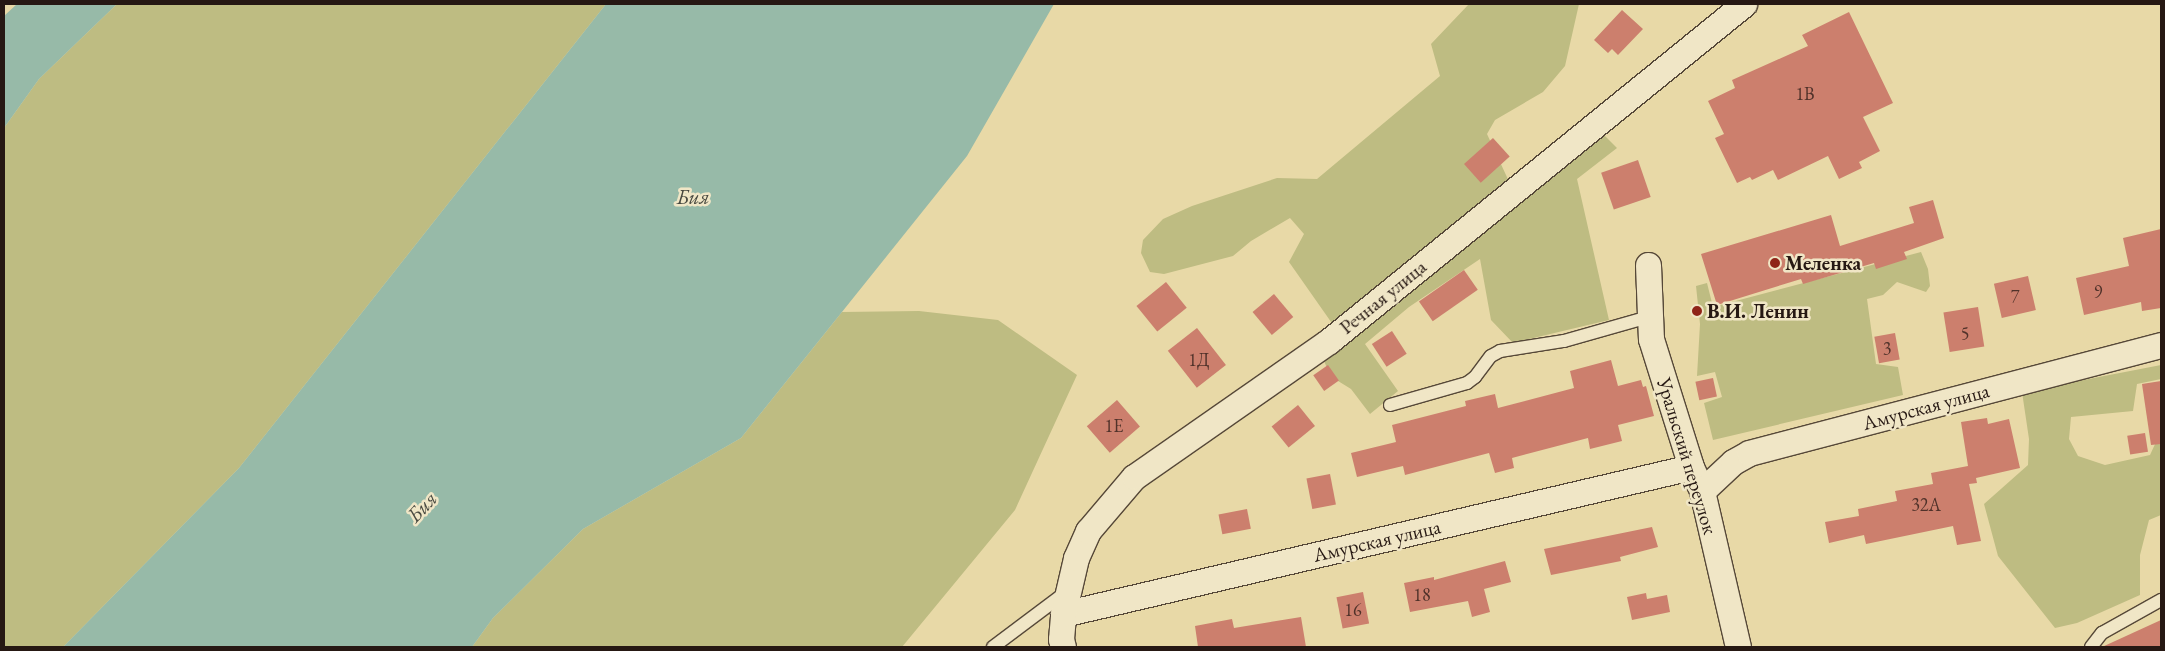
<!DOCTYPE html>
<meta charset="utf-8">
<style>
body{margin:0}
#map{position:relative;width:2165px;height:651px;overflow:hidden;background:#e8d9a7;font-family:"EB Garamond",serif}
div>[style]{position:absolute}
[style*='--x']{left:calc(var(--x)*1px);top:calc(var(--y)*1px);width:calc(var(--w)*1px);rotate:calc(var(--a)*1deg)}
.green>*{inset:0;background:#bebc82}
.water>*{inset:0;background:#97baa8}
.building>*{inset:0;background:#cc7f6d;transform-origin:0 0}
.roads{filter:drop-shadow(1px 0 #564838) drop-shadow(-1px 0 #564838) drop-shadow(0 1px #564838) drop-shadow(0 -1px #564838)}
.lane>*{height:12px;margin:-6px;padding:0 6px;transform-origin:6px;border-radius:6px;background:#f0e6c6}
.street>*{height:25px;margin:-12.5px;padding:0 12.5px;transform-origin:12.5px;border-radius:12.5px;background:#f0e6c6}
.dots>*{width:14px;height:14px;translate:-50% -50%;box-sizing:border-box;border:2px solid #f0e6c6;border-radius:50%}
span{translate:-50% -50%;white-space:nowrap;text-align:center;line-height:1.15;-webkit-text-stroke:5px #f0e6c6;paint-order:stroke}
.number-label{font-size:18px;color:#50322a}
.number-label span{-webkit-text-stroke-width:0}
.poi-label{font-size:20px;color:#261813;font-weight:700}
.left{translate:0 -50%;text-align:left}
.street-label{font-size:20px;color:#261813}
.water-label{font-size:21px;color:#484940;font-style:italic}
.frame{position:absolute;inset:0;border:5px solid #261813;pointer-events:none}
</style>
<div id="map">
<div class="green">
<i style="clip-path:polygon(117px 4px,606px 4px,239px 468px,63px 647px,4px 647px,4px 128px,39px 79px)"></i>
<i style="clip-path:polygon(1469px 4px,1579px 4px,1565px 66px,1543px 92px,1495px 120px,1487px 134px,1512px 188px,1336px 329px,1289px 262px,1304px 234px,1290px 218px,1251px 241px,1233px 256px,1164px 274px,1150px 272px,1141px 253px,1143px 240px,1163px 219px,1192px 206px,1277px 178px,1317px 179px,1440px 76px,1431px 44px)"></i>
<i style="clip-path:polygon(1599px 130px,1617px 148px,1577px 179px,1609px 320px,1513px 343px,1491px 320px,1480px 259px,1409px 307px,1365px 344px,1398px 391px,1370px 414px,1351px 389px,1330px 376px,1323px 358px)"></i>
<i style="clip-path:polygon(1921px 252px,1928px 269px,1930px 286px,1926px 292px,1897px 282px,1883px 295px,1867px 299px,1876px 364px,1898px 367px,1903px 395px,1713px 440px,1704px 403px,1722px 397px,1715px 372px,1697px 376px,1700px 324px,1696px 286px,1707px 283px,1713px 307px)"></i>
<i style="clip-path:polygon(919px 311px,998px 320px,1077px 375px,1015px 510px,902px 647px,472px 647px,493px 618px,583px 529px,741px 438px,842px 312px)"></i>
<i style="clip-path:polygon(2161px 365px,2161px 379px,2137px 384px,2133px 411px,2071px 417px,2069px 439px,2078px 456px,2105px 465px,2150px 455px,2156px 442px,2161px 441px,2161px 515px,2149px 520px,2140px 555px,2140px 595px,2077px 623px,2055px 628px,1998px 556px,1984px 504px,2028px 465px,2029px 439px,2022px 392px)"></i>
</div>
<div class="water">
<i style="clip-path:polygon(17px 4px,117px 4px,39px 79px,4px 128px,4px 16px)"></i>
<i style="clip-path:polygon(606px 4px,1054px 4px,967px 156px,741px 438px,583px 529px,493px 618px,472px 647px,63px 647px,239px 468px)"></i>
</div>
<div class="building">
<i style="clip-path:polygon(1622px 10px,1643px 29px,1618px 55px,1612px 49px,1608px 53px,1594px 40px)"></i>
<i style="clip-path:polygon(1849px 12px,1893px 103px,1863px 117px,1880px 151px,1859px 162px,1862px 168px,1839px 179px,1828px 156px,1778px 180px,1773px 170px,1752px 180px,1750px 177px,1737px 183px,1715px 138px,1724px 134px,1708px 101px,1735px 88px,1732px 80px,1808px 46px,1802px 35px)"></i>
<i style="left:1493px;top:138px;width:25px;height:39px;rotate:48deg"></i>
<i style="left:1638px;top:160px;width:39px;height:39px;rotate:71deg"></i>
<i style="clip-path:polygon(1933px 200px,1944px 238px,1904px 252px,1907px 259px,1876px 269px,1874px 263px,1803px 284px,1801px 279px,1717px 305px,1701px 254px,1831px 215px,1840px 246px,1914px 223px,1909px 207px)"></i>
<i style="clip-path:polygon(2161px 229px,2161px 308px,2142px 311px,2141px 302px,2084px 315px,2076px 278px,2129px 266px,2123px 238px)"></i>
<i style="left:1464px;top:270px;width:24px;height:55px;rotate:55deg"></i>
<i style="left:2028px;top:276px;width:35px;height:35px;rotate:77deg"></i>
<i style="left:1166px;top:282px;width:33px;height:38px;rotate:51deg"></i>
<i style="left:1274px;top:294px;width:30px;height:28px;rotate:50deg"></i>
<i style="left:1978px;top:307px;width:40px;height:35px;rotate:81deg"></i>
<i style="left:1197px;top:328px;width:47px;height:37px;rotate:52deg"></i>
<i style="left:1392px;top:331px;width:27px;height:24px;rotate:57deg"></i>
<i style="left:1895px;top:333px;width:27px;height:21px;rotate:80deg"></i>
<i style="clip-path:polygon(1611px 360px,1618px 386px,1641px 380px,1643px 387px,1646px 386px,1654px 416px,1618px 425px,1622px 441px,1590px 449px,1588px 438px,1512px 458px,1514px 468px,1495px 473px,1489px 453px,1405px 475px,1403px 466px,1357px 477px,1351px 453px,1396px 442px,1392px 425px,1466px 406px,1465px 401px,1495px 394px,1498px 408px,1574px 388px,1570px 371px)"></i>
<i style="left:1328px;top:365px;width:19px;height:18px;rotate:55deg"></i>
<i style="left:1713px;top:378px;width:19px;height:18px;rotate:78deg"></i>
<i style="clip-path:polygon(2161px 381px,2161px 444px,2151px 445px,2142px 384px)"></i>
<i style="left:1117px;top:400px;width:35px;height:40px;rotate:49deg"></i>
<i style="left:1298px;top:405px;width:27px;height:34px;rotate:51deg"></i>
<i style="clip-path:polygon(1987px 418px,1988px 424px,2009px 419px,2020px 468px,1976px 478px,1977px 483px,1969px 484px,1981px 541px,1957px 545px,1953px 526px,1866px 544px,1864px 535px,1829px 543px,1825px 522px,1859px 516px,1858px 509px,1897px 501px,1895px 491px,1933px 484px,1931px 473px,1968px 466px,1961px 422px)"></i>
<i style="left:2145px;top:433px;width:19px;height:18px;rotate:81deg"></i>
<i style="left:1330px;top:474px;width:31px;height:24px;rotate:79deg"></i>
<i style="left:1247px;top:509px;width:20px;height:29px;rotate:79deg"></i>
<i style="clip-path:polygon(1652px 527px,1658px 547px,1620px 557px,1621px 561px,1551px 575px,1544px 549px)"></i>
<i style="clip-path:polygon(1505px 561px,1511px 582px,1484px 589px,1490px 612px,1472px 617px,1468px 601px,1410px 612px,1404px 583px,1434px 577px,1434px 580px)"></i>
<i style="left:1363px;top:592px;width:32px;height:27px;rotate:79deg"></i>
<i style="clip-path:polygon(1646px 593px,1647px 599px,1667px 595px,1670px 612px,1632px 620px,1627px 597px)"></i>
<i style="clip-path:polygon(1301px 617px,1306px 647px,1198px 647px,1195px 626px,1232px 619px,1234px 628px)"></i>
<i style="clip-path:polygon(2161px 620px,2161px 647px,2102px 647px)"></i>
</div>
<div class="roads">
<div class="lane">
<i style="--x:1390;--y:405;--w:80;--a:-15.9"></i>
<i style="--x:1467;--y:383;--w:10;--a:-37"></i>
<i style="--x:1475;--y:377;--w:26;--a:-53"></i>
<i style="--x:1491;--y:356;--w:10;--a:-29"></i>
<i style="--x:1500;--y:351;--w:65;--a:-8.9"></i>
<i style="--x:1564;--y:341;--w:87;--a:-15.9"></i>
<i style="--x:993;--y:647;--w:90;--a:-36.9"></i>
<i style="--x:2091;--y:647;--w:18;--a:-52"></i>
<i style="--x:2102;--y:633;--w:68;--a:-29.2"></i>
</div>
<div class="street">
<i style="--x:1648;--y:265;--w:74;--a:87.7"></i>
<i style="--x:1651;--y:339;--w:134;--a:72.6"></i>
<i style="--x:1691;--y:467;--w:26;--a:65"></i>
<i style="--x:1702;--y:491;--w:160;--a:77"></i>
<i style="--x:1702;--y:491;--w:42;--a:-43.1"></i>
<i style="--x:1733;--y:462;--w:18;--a:-29"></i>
<i style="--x:1749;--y:453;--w:426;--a:-14.7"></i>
<i style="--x:1063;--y:614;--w:645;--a:-13.17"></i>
<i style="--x:1063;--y:647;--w:8;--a:-104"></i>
<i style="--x:1061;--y:639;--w:25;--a:-85"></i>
<i style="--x:1063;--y:614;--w:57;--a:-76.9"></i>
<i style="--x:1076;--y:558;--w:30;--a:-66"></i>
<i style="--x:1088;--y:531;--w:71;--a:-49.6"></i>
<i style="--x:1134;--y:477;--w:238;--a:-34.9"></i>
<i style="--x:1329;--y:341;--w:535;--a:-39.08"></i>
</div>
</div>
<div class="dots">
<i style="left:1775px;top:263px;background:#8f2418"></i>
<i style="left:1697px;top:311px;background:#8f2418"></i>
</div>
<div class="number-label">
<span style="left:1805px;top:94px">1В</span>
<span style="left:2098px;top:292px">9</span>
<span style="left:2015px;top:297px">7</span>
<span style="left:1965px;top:334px">5</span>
<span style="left:1887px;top:349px">3</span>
<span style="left:1199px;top:360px">1Д</span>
<span style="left:1114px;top:426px">1Е</span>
<span style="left:1926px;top:505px">32А</span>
<span style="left:1422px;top:595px">18</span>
<span style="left:1353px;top:610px">16</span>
</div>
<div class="poi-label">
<span class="left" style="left:1785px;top:263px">Меленка</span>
<span class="left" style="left:1707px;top:311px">В.И. Ленин</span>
</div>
<div class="street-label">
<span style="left:1383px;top:297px;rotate:-39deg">Речная улица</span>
<span style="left:1926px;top:407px;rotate:-15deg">Амурская улица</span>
<span style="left:1687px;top:456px;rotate:73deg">Уральский переулок</span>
<span style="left:1377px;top:541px;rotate:-13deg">Амурская улица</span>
</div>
<div class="water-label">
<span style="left:693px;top:197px">Бия</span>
<span style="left:422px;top:507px;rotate:-47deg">Бия</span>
</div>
<div class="frame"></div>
</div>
